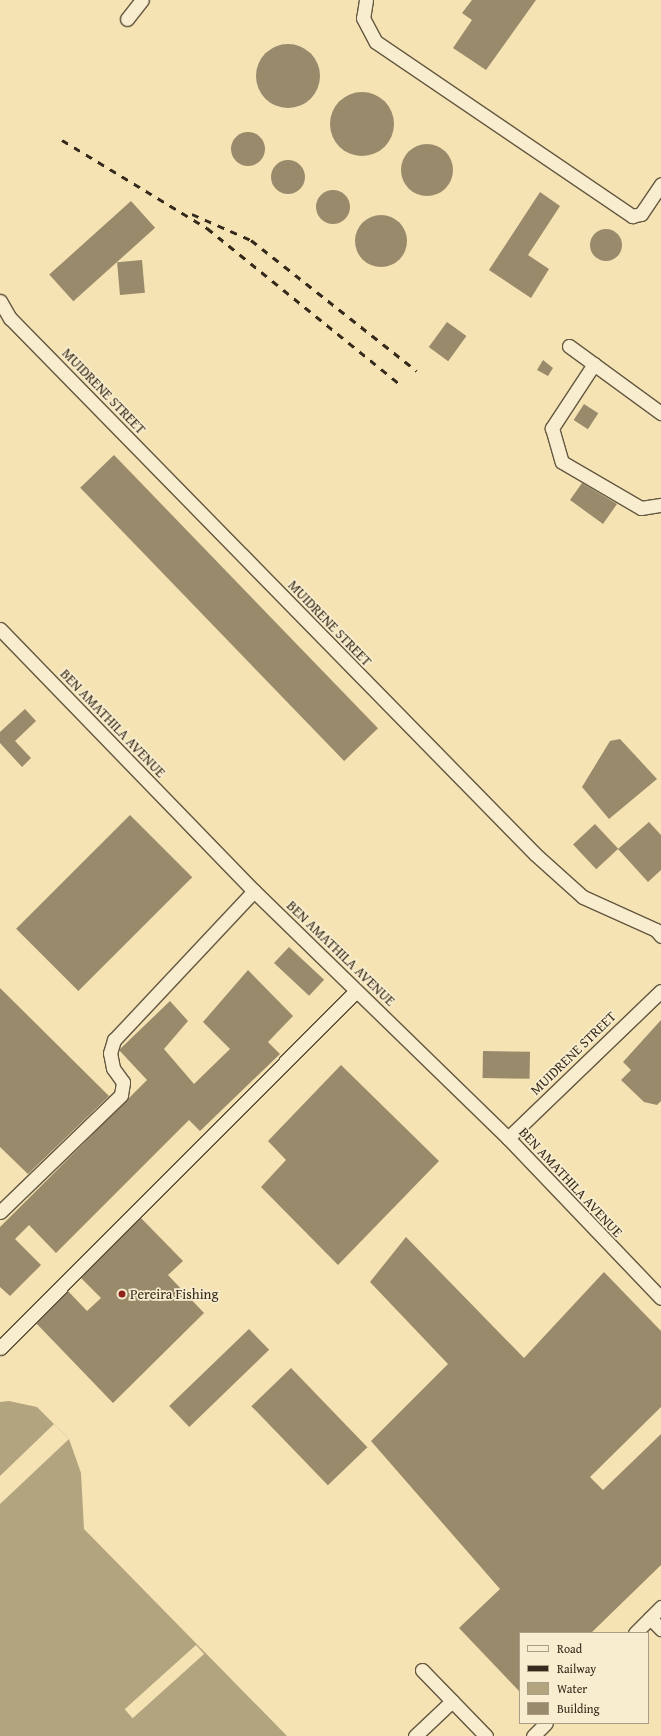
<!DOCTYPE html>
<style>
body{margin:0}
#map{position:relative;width:661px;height:1736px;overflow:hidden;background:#f5e3b4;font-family:"Gentium Book Plus",serif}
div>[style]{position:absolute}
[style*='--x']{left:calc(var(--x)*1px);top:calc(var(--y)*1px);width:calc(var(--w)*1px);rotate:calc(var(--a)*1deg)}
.water>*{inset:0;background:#b3a480}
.pier>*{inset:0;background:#f5e3b4;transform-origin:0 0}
.building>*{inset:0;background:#988a6b;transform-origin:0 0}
.round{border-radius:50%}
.roads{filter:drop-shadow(1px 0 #645841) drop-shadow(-1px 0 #645841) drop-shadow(0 1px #645841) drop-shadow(0 -1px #645841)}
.minor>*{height:13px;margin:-6.5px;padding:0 6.5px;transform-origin:6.5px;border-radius:6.5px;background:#f8edce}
.rail>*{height:3px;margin-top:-1.5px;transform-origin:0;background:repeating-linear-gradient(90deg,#34291b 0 7px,transparent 0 14px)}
.dots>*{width:11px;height:11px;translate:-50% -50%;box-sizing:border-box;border:2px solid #f8edce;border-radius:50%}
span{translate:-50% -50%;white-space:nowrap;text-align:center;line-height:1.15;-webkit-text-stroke:3.5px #f8edce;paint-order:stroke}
.street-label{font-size:14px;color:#34291b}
.poi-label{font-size:14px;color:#34291b}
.left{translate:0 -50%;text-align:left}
.legend{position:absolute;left:519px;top:1632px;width:130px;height:92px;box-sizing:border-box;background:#f8edce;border:1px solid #aa9f86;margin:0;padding:5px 7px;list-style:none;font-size:12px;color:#34291b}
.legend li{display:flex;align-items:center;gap:8px;height:20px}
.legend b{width:20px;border:1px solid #aa9f86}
</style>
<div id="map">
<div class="water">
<i style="clip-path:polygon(9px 1401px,37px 1407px,69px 1439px,81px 1473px,84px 1529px,287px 1736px,0 1736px,0 1402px)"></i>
</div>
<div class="pier">
<i style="clip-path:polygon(54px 1424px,69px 1439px,0 1504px,0 1476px)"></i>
<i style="left:196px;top:1645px;width:12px;height:96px;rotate:48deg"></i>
</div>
<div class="building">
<i style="clip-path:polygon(472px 0,536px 0,486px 70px,453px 48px,472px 20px,462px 13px)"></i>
<i class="round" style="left:256px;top:44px;width:64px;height:64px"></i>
<i class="round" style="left:330px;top:92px;width:64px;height:64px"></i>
<i class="round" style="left:231px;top:132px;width:34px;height:34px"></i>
<i class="round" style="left:401px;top:144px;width:52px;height:52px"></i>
<i class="round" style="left:271px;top:160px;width:34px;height:34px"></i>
<i class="round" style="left:316px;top:190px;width:34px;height:34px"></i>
<i style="clip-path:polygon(540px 192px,560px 206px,528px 255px,549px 269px,531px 298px,489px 270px)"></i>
<i style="left:131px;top:201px;width:36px;height:110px;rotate:48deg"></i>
<i class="round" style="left:355px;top:215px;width:52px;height:52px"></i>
<i class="round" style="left:590px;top:229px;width:32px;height:32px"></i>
<i style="left:142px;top:260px;width:33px;height:25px;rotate:85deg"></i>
<i style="left:447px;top:322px;width:24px;height:31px;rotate:36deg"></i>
<i style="clip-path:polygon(543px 360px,553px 368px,548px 376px,537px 370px)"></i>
<i style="left:584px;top:404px;width:17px;height:19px;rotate:33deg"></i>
<i style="left:114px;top:455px;width:380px;height:47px;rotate:46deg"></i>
<i style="clip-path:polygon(582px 483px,617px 504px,603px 524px,570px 500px)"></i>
<i style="clip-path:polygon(25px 709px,36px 721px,15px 741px,31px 758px,22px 767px,0 743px,0 732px)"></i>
<i style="clip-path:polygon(620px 739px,657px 779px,609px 819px,582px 787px,610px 741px)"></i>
<i style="left:130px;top:815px;width:88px;height:161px;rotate:45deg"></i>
<i style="clip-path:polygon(649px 822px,661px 835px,661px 870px,648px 882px,618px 849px)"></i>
<i style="left:595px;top:824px;width:34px;height:30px;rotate:47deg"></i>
<i style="left:289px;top:947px;width:48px;height:22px;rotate:43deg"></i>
<i style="clip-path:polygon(248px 970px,293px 1016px,268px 1042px,280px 1054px,200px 1131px,189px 1120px,56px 1253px,29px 1225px,15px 1239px,41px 1265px,10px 1296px,0 1287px,0 1227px,147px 1080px,119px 1050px,170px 1001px,188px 1021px,164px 1049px,194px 1084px,230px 1049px,203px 1022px)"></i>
<i style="clip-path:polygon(0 988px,109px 1096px,28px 1174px,0 1147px)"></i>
<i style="clip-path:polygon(661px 1020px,661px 1101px,657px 1105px,644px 1102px,621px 1080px,631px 1070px,623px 1062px)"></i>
<i style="left:483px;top:1051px;width:47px;height:27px;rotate:1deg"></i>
<i style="clip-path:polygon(341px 1065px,439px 1161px,338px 1265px,261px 1187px,286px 1160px,268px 1141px)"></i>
<i style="clip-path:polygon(141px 1218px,183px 1261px,168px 1275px,204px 1313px,113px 1403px,36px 1323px,68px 1291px,87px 1311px,101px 1298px,81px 1278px)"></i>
<i style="clip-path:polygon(406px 1237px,524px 1358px,604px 1272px,661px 1331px,661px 1407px,590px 1477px,603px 1490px,661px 1434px,661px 1565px,591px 1633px,520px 1633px,520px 1692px,459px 1628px,500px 1589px,371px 1441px,448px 1364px,370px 1282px)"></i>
<i style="left:249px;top:1329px;width:29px;height:111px;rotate:46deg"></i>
<i style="left:291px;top:1368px;width:110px;height:55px;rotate:46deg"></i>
</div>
<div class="roads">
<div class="minor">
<i style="--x:366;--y:0;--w:18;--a:99"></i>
<i style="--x:363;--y:18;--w:27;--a:62"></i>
<i style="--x:376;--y:42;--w:310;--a:34.2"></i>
<i style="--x:632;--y:216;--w:9;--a:-13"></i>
<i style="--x:641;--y:214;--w:36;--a:-56"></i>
<i style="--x:127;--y:19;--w:24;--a:-52"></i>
<i style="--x:0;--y:301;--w:20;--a:60"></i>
<i style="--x:10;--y:318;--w:750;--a:45.59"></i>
<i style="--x:535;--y:854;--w:64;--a:41.9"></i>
<i style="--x:583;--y:897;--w:80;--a:24.3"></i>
<i style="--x:656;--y:930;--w:8;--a:50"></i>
<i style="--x:569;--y:346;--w:114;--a:36.1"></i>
<i style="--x:594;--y:364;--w:77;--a:123.3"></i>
<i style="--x:552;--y:428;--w:35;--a:74"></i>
<i style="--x:562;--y:462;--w:91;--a:30.2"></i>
<i style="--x:641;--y:508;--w:20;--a:-9"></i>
<i style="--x:0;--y:629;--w:365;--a:45.9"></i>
<i style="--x:254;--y:891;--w:354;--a:44.2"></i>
<i style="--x:508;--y:1138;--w:221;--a:46.3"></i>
<i style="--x:508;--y:1138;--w:212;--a:-43.9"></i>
<i style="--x:0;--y:1212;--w:168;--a:-44"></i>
<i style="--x:121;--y:1095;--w:13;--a:-81"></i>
<i style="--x:123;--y:1082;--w:17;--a:-126"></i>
<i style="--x:113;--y:1068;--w:15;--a:-101"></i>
<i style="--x:110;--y:1053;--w:14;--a:-73"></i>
<i style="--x:114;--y:1040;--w:204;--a:-46.8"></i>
<i style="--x:0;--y:1348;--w:504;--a:-45.08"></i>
<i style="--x:650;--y:1618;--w:16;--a:45"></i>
<i style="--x:635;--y:1633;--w:37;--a:-45"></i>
<i style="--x:422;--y:1670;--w:92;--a:45.9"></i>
<i style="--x:415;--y:1736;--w:51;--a:-43.4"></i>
<i style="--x:533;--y:1736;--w:18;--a:-45"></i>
</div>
</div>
<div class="rail">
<i style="--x:62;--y:140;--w:170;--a:31.3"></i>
<i style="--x:207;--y:228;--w:250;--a:39"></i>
<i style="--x:192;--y:214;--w:64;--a:23.8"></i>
<i style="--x:251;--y:240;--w:211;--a:38.3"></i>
</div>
<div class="dots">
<i style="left:122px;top:1294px;background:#8f2418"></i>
</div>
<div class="street-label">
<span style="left:104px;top:391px;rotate:46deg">MUIDRENE STREET</span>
<span style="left:330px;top:623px;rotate:46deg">MUIDRENE STREET</span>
<span style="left:113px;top:723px;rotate:46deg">BEN AMATHILA AVENUE</span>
<span style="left:341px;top:953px;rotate:44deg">BEN AMATHILA AVENUE</span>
<span style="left:573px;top:1053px;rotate:-44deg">MUIDRENE STREET</span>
<span style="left:571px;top:1182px;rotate:47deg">BEN AMATHILA AVENUE</span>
</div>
<div class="poi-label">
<span class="left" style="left:130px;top:1294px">Pereira Fishing</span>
</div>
<ul class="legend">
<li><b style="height:5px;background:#f8edce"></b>Road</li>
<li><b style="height:5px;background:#34291b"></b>Railway</li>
<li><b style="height:11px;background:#b3a480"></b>Water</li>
<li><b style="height:11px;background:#988a6b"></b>Building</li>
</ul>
</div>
